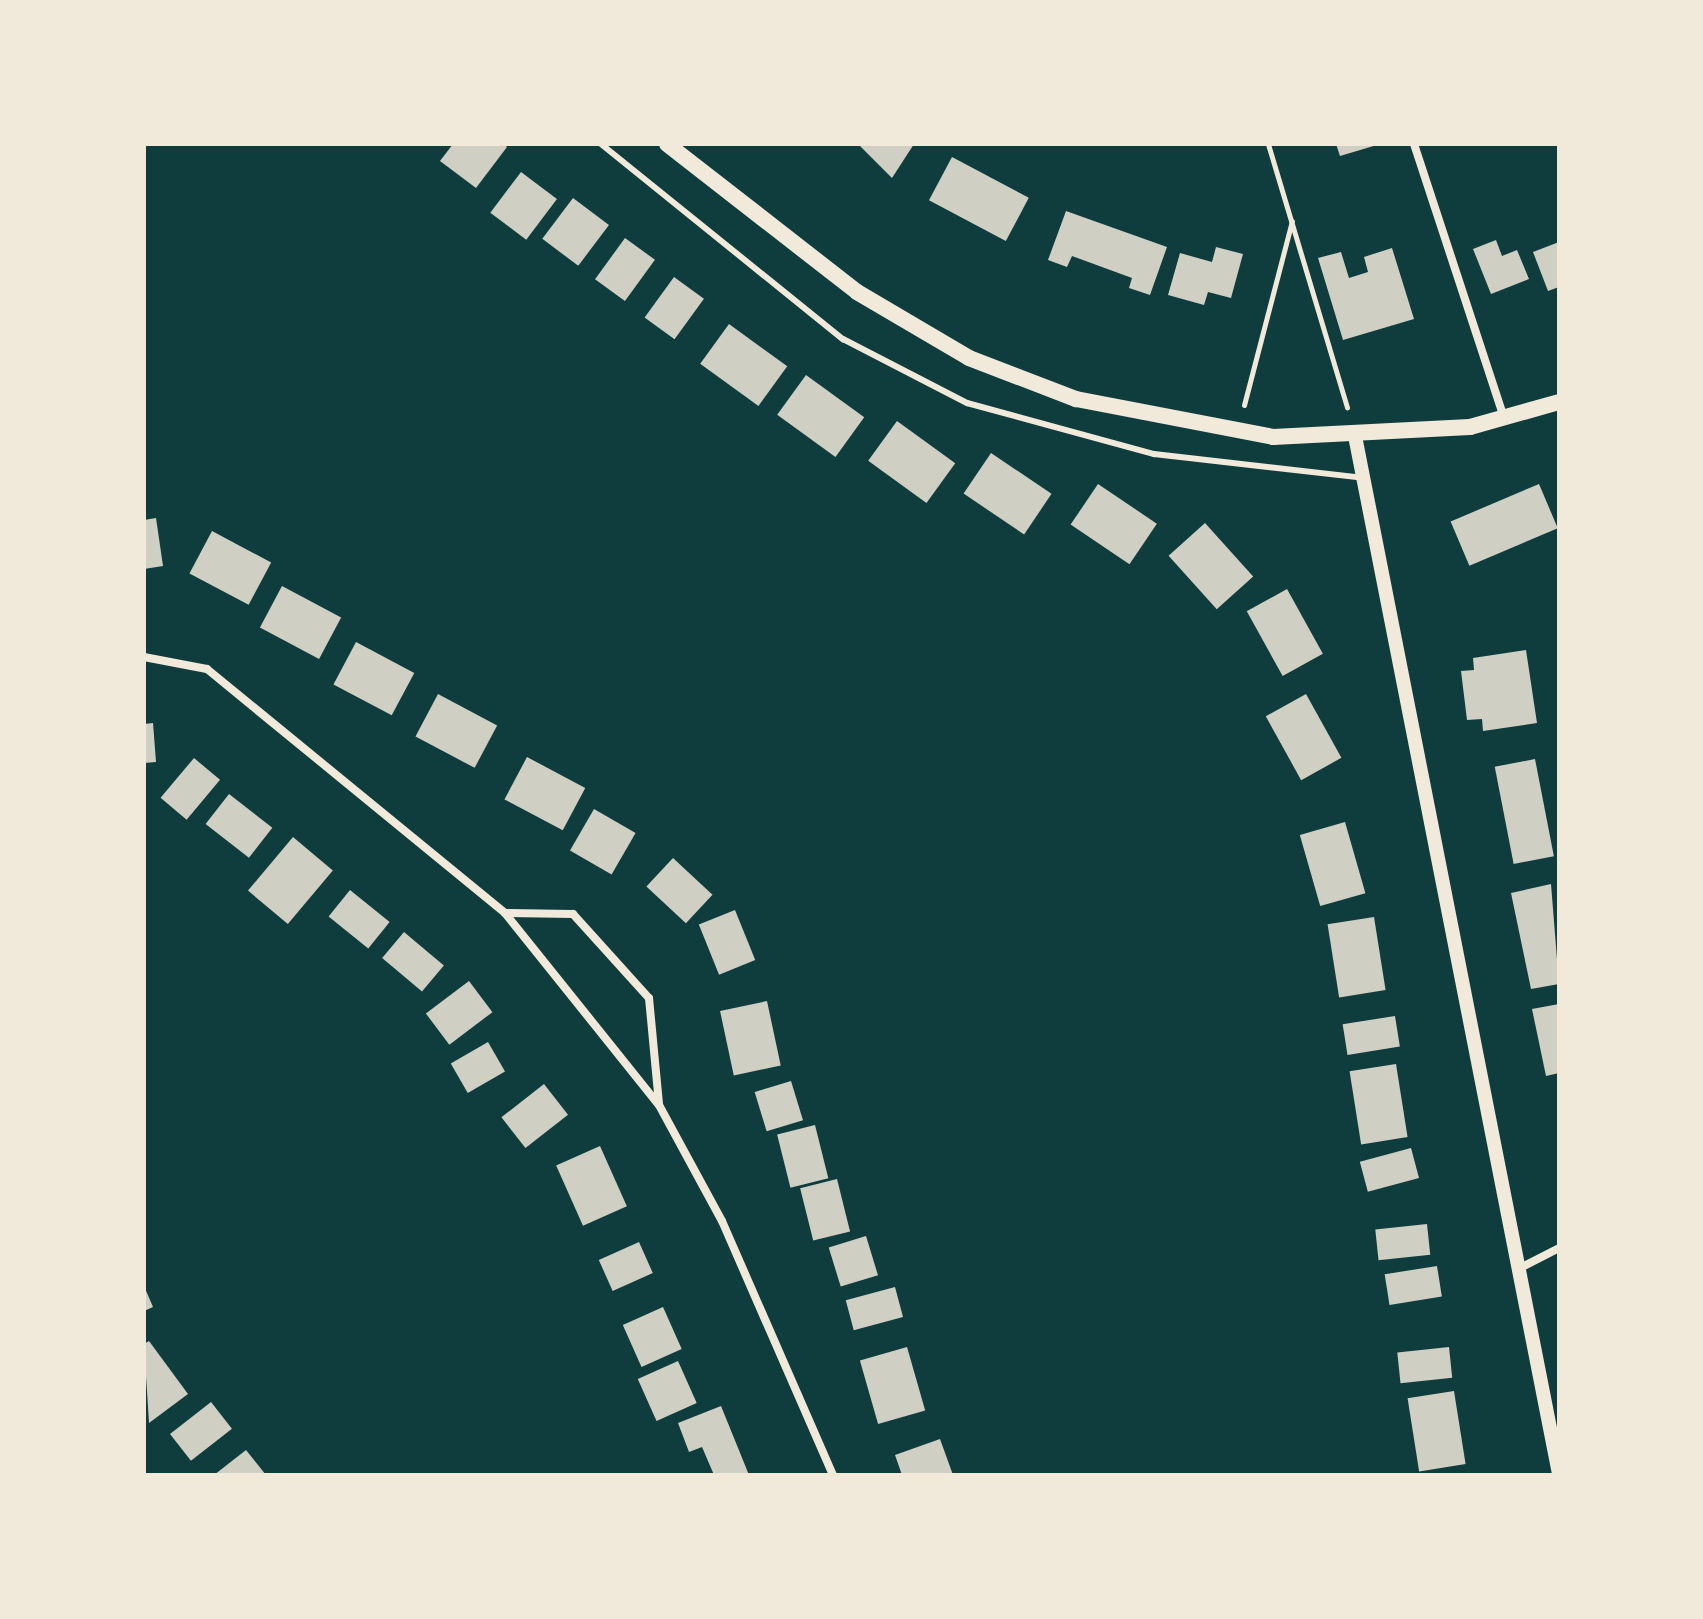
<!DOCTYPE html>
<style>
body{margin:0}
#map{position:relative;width:1703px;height:1619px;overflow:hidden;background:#0f3d3e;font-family:"PT Sans Narrow",sans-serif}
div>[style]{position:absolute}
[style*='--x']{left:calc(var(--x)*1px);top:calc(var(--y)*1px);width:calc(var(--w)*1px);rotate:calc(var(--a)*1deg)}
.building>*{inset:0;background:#cfcfc3;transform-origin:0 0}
.path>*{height:5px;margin:-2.5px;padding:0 2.5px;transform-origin:2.5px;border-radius:2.5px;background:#f1e9da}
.service>*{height:6px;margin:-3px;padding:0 3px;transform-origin:3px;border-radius:3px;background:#f1e9da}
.minor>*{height:8px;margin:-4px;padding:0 4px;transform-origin:4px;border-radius:4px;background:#f1e9da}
.tertiary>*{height:14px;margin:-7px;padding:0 7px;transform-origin:7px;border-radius:7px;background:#f1e9da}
.secondary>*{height:16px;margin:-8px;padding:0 8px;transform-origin:8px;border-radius:8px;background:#f1e9da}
span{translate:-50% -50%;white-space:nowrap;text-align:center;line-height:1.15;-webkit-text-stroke:8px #f1e9da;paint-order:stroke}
.frame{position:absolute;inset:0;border:146px solid #f1e9da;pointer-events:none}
</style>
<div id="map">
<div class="building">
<i style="clip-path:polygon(453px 144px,503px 144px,507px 147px,476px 188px,440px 161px)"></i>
<i style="clip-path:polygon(858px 144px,914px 144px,892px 178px)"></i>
<i style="clip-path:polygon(1336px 144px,1377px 144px,1377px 145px,1340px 156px)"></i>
<i style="left:952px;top:157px;width:87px;height:49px;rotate:28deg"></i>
<i style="left:521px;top:172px;width:45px;height:51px;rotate:37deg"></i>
<i style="left:573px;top:198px;width:45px;height:51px;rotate:37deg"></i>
<i style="clip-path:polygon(1066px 211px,1167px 247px,1150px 295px,1129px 288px,1132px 278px,1072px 256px,1067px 267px,1048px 260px)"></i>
<i style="left:625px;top:238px;width:37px;height:51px;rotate:36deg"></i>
<i style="clip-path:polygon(1496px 240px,1502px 256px,1517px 250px,1529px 279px,1491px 294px,1473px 249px)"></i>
<i style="clip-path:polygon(1559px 242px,1559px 287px,1548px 291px,1533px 252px)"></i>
<i style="clip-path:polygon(1216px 247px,1243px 254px,1231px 298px,1208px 292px,1204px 305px,1168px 295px,1180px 253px,1212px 262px)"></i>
<i style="clip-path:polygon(1392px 248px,1414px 319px,1343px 340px,1318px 258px,1341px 252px,1349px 278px,1368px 272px,1364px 257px)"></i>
<i style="left:674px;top:277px;width:37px;height:50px;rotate:36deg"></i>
<i style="left:729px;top:324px;width:72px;height:49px;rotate:36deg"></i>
<i style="left:806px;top:375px;width:72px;height:49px;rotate:36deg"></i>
<i style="left:897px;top:421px;width:72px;height:49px;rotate:36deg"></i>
<i style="left:991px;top:453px;width:73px;height:49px;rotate:34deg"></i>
<i style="left:1098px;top:484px;width:71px;height:49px;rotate:34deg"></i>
<i style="left:1539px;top:484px;width:48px;height:96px;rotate:67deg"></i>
<i style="clip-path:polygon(156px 518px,163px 566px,144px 569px,144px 520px)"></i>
<i style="left:1205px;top:523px;width:72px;height:49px;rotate:48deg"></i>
<i style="left:212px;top:531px;width:67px;height:48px;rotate:28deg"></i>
<i style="left:282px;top:586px;width:67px;height:47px;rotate:28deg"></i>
<i style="left:1287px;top:589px;width:74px;height:46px;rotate:61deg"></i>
<i style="left:356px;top:642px;width:66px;height:48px;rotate:28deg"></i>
<i style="clip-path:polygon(1526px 650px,1537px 723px,1483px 731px,1482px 719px,1467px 720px,1461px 671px,1474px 670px,1473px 658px)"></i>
<i style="left:438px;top:694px;width:67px;height:48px;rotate:28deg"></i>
<i style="left:1306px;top:694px;width:73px;height:46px;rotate:61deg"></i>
<i style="clip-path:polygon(153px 723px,156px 762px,144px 763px,144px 724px)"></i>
<i style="left:527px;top:757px;width:66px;height:48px;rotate:28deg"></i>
<i style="left:194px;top:758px;width:34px;height:52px;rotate:40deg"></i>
<i style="left:1535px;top:759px;width:99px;height:41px;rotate:79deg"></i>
<i style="left:229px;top:794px;width:55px;height:38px;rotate:38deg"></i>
<i style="left:594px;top:809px;width:48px;height:48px;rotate:30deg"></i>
<i style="left:1345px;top:822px;width:74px;height:47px;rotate:74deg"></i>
<i style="left:293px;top:837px;width:52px;height:70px;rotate:40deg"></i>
<i style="left:673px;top:858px;width:54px;height:39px;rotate:43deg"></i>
<i style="clip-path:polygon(1551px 884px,1559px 984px,1531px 989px,1511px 893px)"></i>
<i style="left:350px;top:890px;width:51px;height:34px;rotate:39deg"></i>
<i style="left:735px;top:910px;width:54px;height:39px;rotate:68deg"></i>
<i style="left:1374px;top:917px;width:74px;height:47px;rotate:81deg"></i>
<i style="left:404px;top:932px;width:52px;height:34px;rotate:40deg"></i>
<i style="left:469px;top:981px;width:39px;height:54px;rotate:53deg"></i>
<i style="left:767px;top:1001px;width:66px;height:48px;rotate:78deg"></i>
<i style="clip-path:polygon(1559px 1004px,1559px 1073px,1546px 1076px,1532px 1009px)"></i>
<i style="left:1395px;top:1016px;width:31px;height:53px;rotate:81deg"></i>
<i style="left:488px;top:1042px;width:34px;height:43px;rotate:60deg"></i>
<i style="left:1396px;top:1064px;width:74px;height:47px;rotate:81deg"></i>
<i style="left:791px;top:1081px;width:41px;height:38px;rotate:73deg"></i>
<i style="left:544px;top:1084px;width:39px;height:54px;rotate:52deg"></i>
<i style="left:815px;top:1125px;width:55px;height:39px;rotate:76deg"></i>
<i style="left:600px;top:1146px;width:66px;height:48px;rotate:66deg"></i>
<i style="left:1411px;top:1148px;width:31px;height:53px;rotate:75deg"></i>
<i style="left:837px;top:1179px;width:54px;height:38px;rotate:76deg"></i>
<i style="left:1427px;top:1224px;width:31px;height:52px;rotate:84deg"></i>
<i style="left:866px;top:1236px;width:41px;height:39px;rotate:73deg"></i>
<i style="left:639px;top:1242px;width:34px;height:44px;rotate:66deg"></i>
<i style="left:1437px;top:1266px;width:31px;height:53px;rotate:81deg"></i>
<i style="clip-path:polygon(144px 1286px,153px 1307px,144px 1311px)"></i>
<i style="left:895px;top:1287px;width:31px;height:51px;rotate:75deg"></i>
<i style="left:663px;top:1307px;width:46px;height:44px;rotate:66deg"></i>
<i style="clip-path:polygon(149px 1341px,188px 1394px,149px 1423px,144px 1344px)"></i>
<i style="left:907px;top:1347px;width:66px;height:49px;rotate:74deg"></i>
<i style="left:1449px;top:1347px;width:31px;height:52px;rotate:84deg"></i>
<i style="left:678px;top:1361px;width:46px;height:44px;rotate:66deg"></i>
<i style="left:1454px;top:1391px;width:74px;height:47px;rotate:81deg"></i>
<i style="left:211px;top:1402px;width:34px;height:52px;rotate:52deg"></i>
<i style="clip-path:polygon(721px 1406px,749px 1475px,714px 1475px,702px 1447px,689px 1452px,678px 1423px)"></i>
<i style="clip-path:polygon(940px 1439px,953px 1475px,902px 1475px,895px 1455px)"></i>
<i style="clip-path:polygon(246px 1450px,266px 1475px,214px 1475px)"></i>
</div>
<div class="path">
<i style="--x:1268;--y:144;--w:275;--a:73.3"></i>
<i style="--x:1244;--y:405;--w:190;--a:-75.4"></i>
</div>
<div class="service">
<i style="--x:601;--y:144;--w:311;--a:38.9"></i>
<i style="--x:843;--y:339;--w:140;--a:27.3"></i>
<i style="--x:967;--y:403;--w:194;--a:15.3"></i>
<i style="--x:1154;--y:454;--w:211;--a:6.5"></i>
</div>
<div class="minor">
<i style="--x:1414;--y:144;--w:287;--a:71.8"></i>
<i style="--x:144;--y:657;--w:64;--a:10.8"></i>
<i style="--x:207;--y:669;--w:385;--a:39.3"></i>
<i style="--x:505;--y:913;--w:246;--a:51.3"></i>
<i style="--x:659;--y:1105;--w:132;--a:61.5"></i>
<i style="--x:722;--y:1221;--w:277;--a:66.4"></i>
<i style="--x:505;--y:913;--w:68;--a:0.8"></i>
<i style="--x:573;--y:914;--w:113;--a:47.9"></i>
<i style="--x:649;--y:998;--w:106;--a:84.6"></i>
<i style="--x:1520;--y:1268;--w:44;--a:-27.1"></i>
</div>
<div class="tertiary">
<i style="--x:1355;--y:436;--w:1058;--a:78.88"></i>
</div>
<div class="secondary">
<i style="--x:667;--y:144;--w:241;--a:37.9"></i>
<i style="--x:857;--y:292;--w:130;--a:30.5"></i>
<i style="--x:969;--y:358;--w:115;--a:21"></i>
<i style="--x:1076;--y:399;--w:201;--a:10.9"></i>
<i style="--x:1273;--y:437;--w:197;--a:-2.9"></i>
<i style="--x:1470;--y:427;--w:92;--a:-15.7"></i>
</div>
<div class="frame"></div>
</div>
